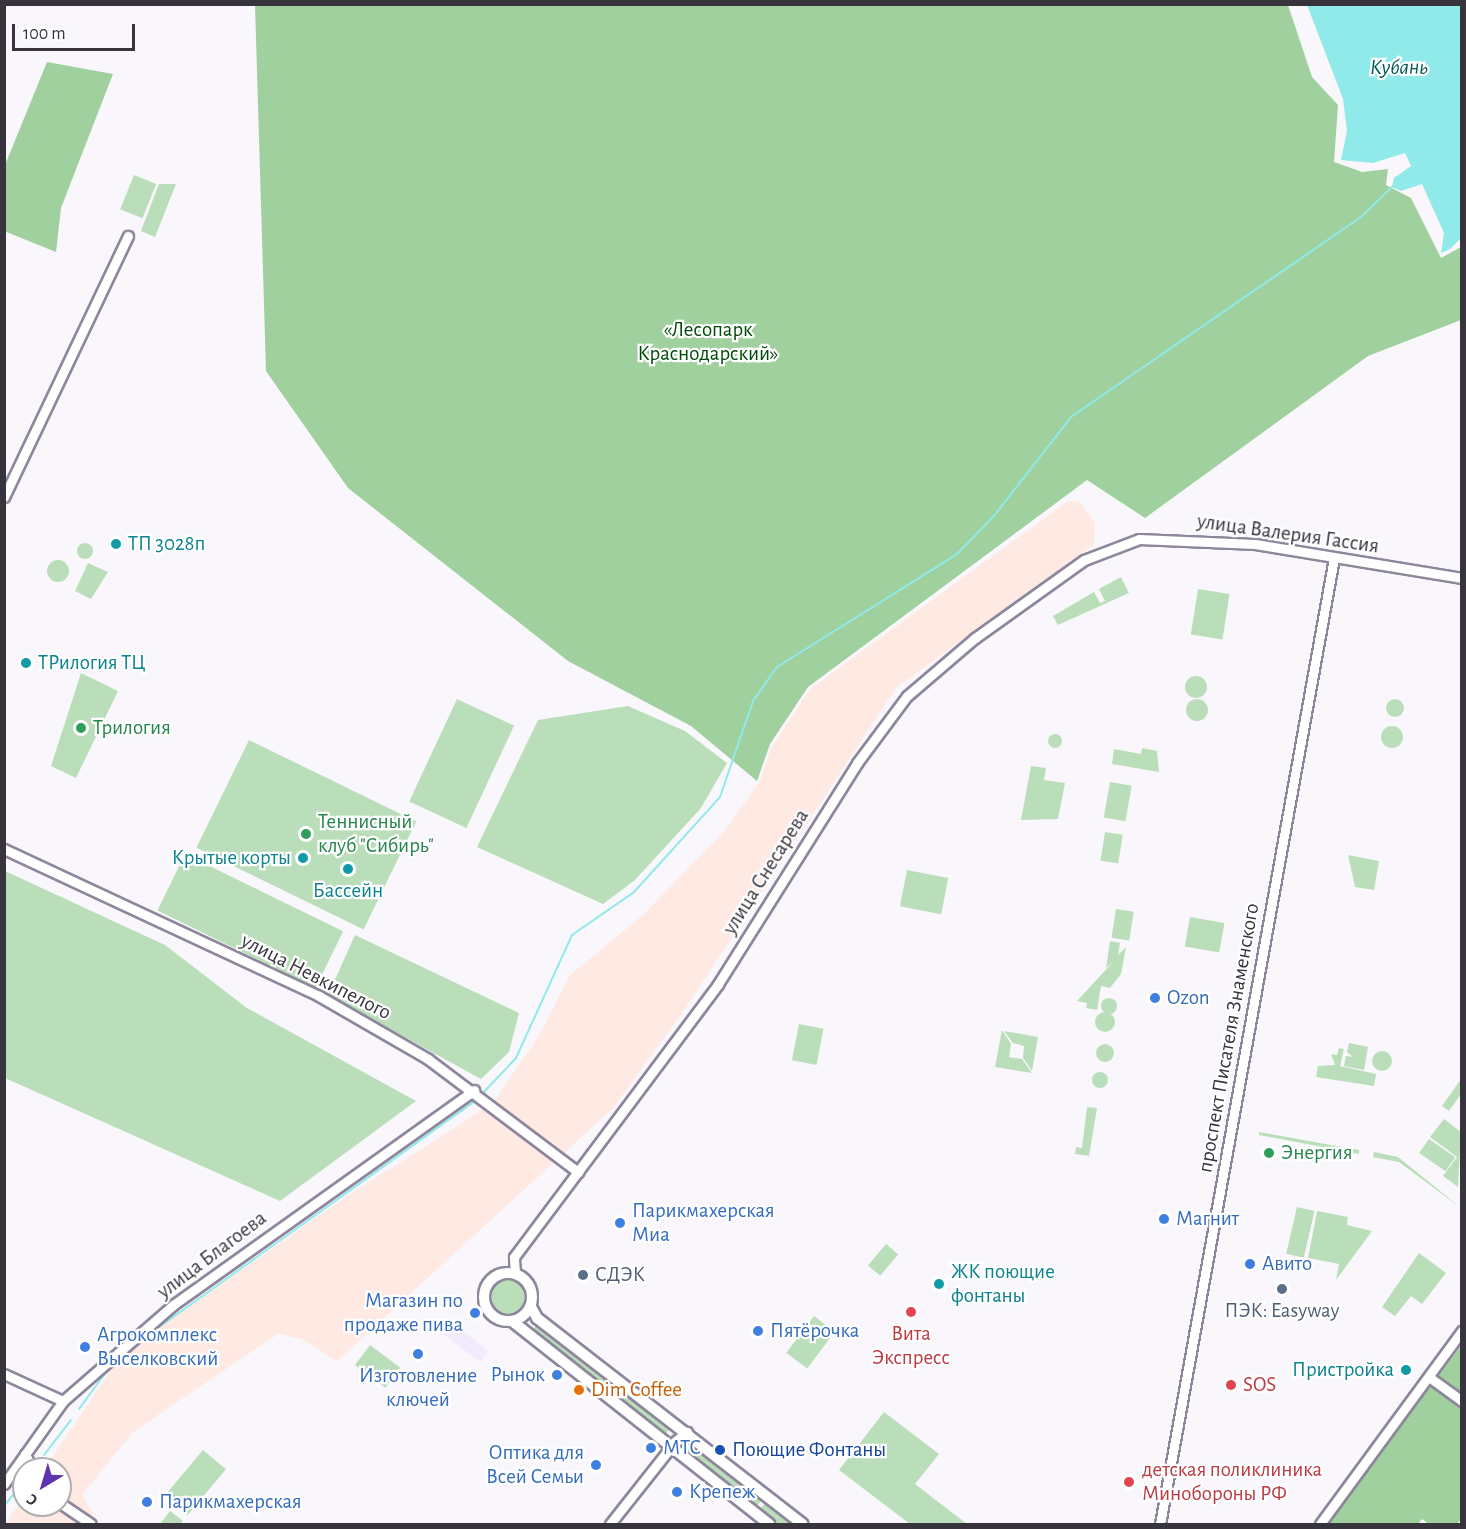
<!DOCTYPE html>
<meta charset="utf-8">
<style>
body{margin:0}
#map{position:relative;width:1466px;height:1529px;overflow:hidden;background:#f9f7fc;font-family:"Alegreya Sans",sans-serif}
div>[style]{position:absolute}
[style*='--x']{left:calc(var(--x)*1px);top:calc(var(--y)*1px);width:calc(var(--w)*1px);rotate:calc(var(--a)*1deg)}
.built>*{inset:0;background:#f1ebfe;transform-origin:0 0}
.industrial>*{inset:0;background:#fee9e3}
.green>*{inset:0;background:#bbdeba;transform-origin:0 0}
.round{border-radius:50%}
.forest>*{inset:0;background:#9fd09e}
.water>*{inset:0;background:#90eaea}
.stream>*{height:2px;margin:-1px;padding:0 1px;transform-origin:1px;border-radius:1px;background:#90eaea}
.roads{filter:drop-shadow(2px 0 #8e879c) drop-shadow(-2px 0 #8e879c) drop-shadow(0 2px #8e879c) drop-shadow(0 -2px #8e879c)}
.minor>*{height:9px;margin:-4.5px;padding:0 4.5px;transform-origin:4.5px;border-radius:4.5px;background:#fff}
.tertiary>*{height:10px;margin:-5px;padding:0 5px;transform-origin:5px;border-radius:5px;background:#fff}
.tertiary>.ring{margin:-5px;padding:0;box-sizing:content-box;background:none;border:10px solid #fff;border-radius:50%}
.dots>*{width:16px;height:16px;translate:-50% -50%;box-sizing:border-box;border:3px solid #fff;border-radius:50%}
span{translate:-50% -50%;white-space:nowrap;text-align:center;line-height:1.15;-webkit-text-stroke:4.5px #fff;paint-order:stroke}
.park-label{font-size:21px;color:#004b09}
.street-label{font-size:21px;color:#37343d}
.culture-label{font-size:21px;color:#0d838f}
.left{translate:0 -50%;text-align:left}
.right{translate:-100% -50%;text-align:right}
.leisure-label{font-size:21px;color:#27864d}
.shop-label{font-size:21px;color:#366cbe}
.service-label{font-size:21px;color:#4e5e75}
.health-label{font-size:21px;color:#be3a42}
.food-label{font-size:21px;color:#c56008}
.transit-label{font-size:21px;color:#164399}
.water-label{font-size:22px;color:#055859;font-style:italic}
.frame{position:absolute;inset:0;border:6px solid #37343d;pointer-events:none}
.north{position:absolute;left:12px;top:1457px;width:60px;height:60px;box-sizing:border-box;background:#fff;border:2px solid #afaeb1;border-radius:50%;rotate:218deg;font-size:16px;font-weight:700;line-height:24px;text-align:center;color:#37343d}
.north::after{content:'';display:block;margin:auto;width:21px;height:27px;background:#5f35ad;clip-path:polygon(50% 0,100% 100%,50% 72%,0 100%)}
.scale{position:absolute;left:12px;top:24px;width:123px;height:27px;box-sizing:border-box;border:3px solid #37343d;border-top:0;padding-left:8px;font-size:18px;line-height:21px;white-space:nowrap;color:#37343d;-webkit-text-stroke:4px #fff;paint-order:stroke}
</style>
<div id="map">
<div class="built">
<i style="left:449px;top:1321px;width:50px;height:14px;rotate:37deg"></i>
</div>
<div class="industrial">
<i style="clip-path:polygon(1068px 501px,1080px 502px,1095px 522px,1094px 544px,896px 688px,685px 1009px,613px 1108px,337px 1361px,302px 1339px,278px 1334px,133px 1432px,82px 1495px,94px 1514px,86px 1524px,5px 1524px,24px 1497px,24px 1505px,60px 1505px,60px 1469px,44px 1469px,115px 1364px,155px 1330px,347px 1196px,492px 1104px,539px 1036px,570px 975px,643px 915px,726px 829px,760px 781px,771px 748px,810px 689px)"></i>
</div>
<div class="green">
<i style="left:134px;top:175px;width:24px;height:37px;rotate:22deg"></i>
<i style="clip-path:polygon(159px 184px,176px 184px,155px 237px,141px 231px)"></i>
<i class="round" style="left:77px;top:543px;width:16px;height:16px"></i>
<i class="round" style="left:47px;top:560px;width:22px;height:22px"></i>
<i style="clip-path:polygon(88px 563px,108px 572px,91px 599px,75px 591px)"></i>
<i style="clip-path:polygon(1121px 577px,1129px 593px,1058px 625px,1053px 616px,1094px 592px,1100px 603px,1105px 601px,1099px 589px)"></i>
<i style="left:1198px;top:589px;width:32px;height:46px;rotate:9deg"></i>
<i style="clip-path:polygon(81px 673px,118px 691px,76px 778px,51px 766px)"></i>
<i class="round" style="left:1185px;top:676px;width:22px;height:22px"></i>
<i class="round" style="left:1386px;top:699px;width:18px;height:18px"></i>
<i style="left:457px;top:699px;width:63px;height:113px;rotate:25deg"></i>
<i class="round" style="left:1186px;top:699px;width:22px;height:22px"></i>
<i style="clip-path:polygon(628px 706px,685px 731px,727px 763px,701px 808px,635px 880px,603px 904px,477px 847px,538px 720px)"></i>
<i class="round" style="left:1381px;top:726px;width:22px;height:22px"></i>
<i class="round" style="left:1048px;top:734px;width:14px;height:14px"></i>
<i style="left:249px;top:740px;width:186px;height:120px;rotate:26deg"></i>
<i style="clip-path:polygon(1142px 748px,1157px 751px,1159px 772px,1112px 764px,1114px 749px,1141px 754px)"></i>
<i style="clip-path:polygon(1031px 766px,1046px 768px,1044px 780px,1065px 783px,1058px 819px,1021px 820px)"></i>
<i style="left:1110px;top:782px;width:22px;height:36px;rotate:10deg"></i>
<i style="left:1105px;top:832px;width:18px;height:29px;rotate:9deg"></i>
<i style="left:185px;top:854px;width:176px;height:63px;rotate:26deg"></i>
<i style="clip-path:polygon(1348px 855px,1379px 861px,1374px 890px,1355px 887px)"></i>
<i style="left:907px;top:870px;width:42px;height:37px;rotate:11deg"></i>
<i style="clip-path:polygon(5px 871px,165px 945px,247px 1008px,416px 1101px,280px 1201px,5px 1078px)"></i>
<i style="left:1116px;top:909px;width:18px;height:29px;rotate:9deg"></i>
<i style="left:1190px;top:917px;width:35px;height:30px;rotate:10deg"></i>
<i style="clip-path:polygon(355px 935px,519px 1013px,509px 1052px,481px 1079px,328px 995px)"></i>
<i style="clip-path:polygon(1110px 941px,1120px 943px,1118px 955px,1126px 947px,1121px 974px,1110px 988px,1101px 986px,1097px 1010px,1086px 1008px,1087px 1003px,1077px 1001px,1114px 961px,1106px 968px)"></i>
<i class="round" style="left:1101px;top:998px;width:16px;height:16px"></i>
<i class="round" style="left:1095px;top:1012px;width:20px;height:20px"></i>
<i style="left:799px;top:1024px;width:25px;height:37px;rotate:11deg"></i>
<i style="clip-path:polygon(1002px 1030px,1011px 1044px,1009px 1057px,1022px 1059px,1032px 1073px,995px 1067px)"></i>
<i style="clip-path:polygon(1004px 1031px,1038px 1037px,1032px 1071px,1023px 1058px,1024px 1046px,1013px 1043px)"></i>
<i style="clip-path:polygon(1349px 1043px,1368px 1047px,1364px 1070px,1344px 1066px,1346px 1056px,1353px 1057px,1347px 1052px)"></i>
<i class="round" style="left:1096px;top:1044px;width:18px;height:18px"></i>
<i style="clip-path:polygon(1339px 1048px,1344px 1049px,1340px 1066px,1376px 1074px,1374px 1086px,1316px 1077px,1318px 1066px,1335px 1065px,1331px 1054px,1337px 1055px)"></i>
<i class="round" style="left:1372px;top:1051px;width:20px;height:20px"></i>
<i class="round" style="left:1092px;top:1072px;width:16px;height:16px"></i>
<i style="clip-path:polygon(1461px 1079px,1461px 1094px,1449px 1111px,1442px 1106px)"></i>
<i style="clip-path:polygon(1087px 1107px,1097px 1108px,1089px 1156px,1075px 1154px,1076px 1147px,1082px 1148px)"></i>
<i style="clip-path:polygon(1444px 1119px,1461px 1132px,1458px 1187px,1443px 1176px,1457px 1157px,1430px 1137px)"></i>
<i style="clip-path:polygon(1259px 1132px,1359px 1150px,1359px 1154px,1259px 1135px)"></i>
<i style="left:1429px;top:1139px;width:32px;height:17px;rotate:35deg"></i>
<i style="clip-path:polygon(1374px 1152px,1398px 1157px,1461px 1208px,1399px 1162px,1373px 1157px)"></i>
<i style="left:1297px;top:1207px;width:18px;height:48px;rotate:13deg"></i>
<i style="clip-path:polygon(1317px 1211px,1348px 1217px,1347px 1225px,1372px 1231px,1336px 1280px,1339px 1264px,1308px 1258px)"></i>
<i style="left:886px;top:1244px;width:16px;height:28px;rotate:40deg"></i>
<i style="clip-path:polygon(1419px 1253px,1446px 1273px,1422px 1304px,1411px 1296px,1395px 1316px,1382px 1307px)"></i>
<i class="round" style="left:489px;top:1278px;width:36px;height:36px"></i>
<i style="left:814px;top:1316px;width:26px;height:46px;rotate:37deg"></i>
<i style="left:537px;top:1324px;width:169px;height:10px;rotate:38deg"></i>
<i style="left:370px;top:1345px;width:38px;height:25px;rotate:37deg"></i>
<i style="clip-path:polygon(884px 1412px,939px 1454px,915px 1484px,967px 1524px,910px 1524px,839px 1470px)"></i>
<i style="left:685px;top:1439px;width:98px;height:11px;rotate:38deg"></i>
<i style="left:203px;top:1450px;width:30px;height:60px;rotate:40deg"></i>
<i style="clip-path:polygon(766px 1502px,795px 1524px,777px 1524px,759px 1511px)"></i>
<i style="clip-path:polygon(170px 1511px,183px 1521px,180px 1524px,160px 1524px)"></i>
</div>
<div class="forest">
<i style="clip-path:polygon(255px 5px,1288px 5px,1312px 77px,1338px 105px,1334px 162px,1362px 172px,1388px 169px,1386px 185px,1411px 198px,1441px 258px,1461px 247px,1461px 320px,1368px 356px,1145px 518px,1087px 480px,808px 687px,770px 744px,757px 781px,691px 726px,568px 661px,348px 488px,266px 371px)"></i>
<i style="clip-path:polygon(47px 62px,113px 74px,61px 208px,56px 252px,4px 231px,5px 165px)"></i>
<i style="clip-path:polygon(1461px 1346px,1462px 1518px,1457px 1524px,1429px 1524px,1422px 1519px,1418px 1524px,1325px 1524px)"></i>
</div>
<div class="water">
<i style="clip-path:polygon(1307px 5px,1461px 5px,1462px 237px,1450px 249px,1441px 253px,1444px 233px,1422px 184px,1401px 191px,1392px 187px,1394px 178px,1411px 166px,1405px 153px,1373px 163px,1341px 160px,1347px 131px,1343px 99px)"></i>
</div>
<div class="stream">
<i style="--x:481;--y:1095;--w:51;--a:-46.6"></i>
<i style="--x:516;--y:1058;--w:135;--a:-65.5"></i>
<i style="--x:572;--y:935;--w:75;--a:-34.7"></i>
<i style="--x:634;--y:892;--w:128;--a:-47.8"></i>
<i style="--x:720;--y:797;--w:102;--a:-71"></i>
<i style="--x:753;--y:701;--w:42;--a:-54.8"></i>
<i style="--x:777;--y:667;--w:213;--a:-32.1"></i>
<i style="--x:957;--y:554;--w:52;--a:-45.8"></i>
<i style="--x:993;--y:517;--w:127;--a:-52"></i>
<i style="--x:1071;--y:417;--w:354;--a:-34.6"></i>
<i style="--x:1362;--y:216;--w:45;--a:-44.1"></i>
<i style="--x:79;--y:1409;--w:46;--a:-53.9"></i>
<i style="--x:106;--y:1372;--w:65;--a:-40.6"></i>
<i style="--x:155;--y:1330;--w:397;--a:-35.6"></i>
<i style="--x:44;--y:1455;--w:44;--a:-52.4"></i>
<i style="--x:4;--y:1506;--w:32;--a:-51"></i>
</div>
<div class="roads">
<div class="minor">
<i style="--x:4;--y:497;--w:289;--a:-64.6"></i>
<i style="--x:4;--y:849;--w:348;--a:25"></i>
<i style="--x:319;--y:996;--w:126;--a:30"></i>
<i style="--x:428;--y:1059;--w:188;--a:37"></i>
<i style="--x:515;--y:1273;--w:16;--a:-94"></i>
<i style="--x:514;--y:1257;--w:341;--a:-53.2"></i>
<i style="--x:718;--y:984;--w:261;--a:-57.8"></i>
<i style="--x:857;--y:763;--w:84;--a:-53.3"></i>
<i style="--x:907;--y:696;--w:89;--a:-40.5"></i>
<i style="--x:975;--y:638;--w:134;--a:-35.6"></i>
<i style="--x:1084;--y:560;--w:59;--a:-20.9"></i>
<i style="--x:1139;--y:539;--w:116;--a:2.5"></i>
<i style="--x:1255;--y:544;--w:210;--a:9.3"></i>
<i style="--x:4;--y:1374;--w:65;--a:24.6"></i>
<i style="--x:1429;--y:1377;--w:41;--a:36"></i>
<i style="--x:25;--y:1454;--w:17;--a:65"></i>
<i style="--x:4;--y:1484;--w:102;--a:-54.6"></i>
<i style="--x:63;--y:1401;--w:146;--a:-41.1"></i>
<i style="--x:173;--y:1305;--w:370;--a:-35.5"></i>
<i style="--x:60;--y:1503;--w:37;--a:34"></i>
<i style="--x:610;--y:1524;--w:97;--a:-51.7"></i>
<i style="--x:1160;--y:1524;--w:982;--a:-79.79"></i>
<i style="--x:1320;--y:1524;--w:240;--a:-53.7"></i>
</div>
<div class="tertiary">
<i class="ring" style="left:484px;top:1273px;width:38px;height:38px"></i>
<i style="--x:531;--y:1307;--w:13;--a:61"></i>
<i style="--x:537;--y:1318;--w:336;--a:37.8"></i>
<i style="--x:512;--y:1321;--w:328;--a:38.3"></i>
<i style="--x:674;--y:1451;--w:8;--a:-83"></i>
<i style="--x:675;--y:1443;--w:16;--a:-40"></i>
</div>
</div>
<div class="dots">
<i style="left:116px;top:544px;background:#0f9aa8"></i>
<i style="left:26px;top:663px;background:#0f9aa8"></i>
<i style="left:81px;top:728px;background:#2e9e5b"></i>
<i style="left:306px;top:834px;background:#2e9e5b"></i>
<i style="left:303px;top:858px;background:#0f9aa8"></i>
<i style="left:348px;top:869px;background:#0f9aa8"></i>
<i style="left:1155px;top:998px;background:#3f7fe0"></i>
<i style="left:1269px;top:1153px;background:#2e9e5b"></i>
<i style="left:1164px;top:1219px;background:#3f7fe0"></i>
<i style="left:620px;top:1223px;background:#3f7fe0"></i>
<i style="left:1250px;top:1264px;background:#3f7fe0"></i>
<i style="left:583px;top:1275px;background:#5c6f8a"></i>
<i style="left:939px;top:1284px;background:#0f9aa8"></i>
<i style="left:1282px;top:1289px;background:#5c6f8a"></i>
<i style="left:911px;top:1312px;background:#e0444e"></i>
<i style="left:475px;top:1313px;background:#3f7fe0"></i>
<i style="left:758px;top:1331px;background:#3f7fe0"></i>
<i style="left:85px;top:1347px;background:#3f7fe0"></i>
<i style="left:418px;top:1354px;background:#3f7fe0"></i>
<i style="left:1406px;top:1370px;background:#0f9aa8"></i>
<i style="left:557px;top:1375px;background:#3f7fe0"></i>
<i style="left:1231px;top:1385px;background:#e0444e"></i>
<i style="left:579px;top:1390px;background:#e8710a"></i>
<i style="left:651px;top:1448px;background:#3f7fe0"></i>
<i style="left:720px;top:1450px;background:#1a4fb4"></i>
<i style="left:596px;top:1465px;background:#3f7fe0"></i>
<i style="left:1129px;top:1482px;background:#e0444e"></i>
<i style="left:677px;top:1492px;background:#3f7fe0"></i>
<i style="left:147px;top:1502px;background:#3f7fe0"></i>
</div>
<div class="park-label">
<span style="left:708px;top:342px">«Лесопарк<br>Краснодарский»</span>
</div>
<div class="street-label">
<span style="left:1288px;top:534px;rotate:8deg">улица Валерия Гассия</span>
<span style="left:766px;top:872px;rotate:-58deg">улица Снесарева</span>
<span style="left:316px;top:977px;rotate:27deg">улица Невкипелого</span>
<span style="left:1229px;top:1038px;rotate:-80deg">проспект Писателя Знаменского</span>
<span style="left:212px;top:1255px;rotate:-37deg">улица Благоева</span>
</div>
<div class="culture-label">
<span class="left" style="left:128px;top:544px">ТП 3028п</span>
<span class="left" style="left:38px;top:663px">ТРилогия ТЦ</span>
<span class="right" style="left:291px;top:858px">Крытые корты</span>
<span style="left:348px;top:891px">Бассейн</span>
<span class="left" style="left:951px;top:1284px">ЖК поющие<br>фонтаны</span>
<span class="right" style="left:1394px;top:1370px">Пристройка</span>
</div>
<div class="leisure-label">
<span class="left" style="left:93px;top:728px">Трилогия</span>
<span class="left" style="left:318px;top:834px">Теннисный<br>клуб "Сибирь"</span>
<span class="left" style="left:1281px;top:1153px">Энергия</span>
</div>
<div class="shop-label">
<span class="left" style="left:1167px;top:998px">Ozon</span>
<span class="left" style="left:632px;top:1223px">Парикмахерская<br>Миа</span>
<span class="left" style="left:1176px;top:1219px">Магнит</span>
<span class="left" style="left:1262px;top:1264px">Авито</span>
<span class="right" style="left:463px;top:1313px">Магазин по<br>продаже пива</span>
<span class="left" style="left:770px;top:1331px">Пятёрочка</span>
<span class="left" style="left:97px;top:1347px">Агрокомплекс<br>Выселковский</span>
<span class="right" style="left:545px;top:1375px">Рынок</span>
<span style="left:418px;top:1388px">Изготовление<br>ключей</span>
<span class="left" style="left:663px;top:1448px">МТС</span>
<span class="right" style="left:584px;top:1465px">Оптика для<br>Всей Семьи</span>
<span class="left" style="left:689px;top:1492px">Крепеж</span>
<span class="left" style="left:159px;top:1502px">Парикмахерская</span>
</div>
<div class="service-label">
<span class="left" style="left:595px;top:1275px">СДЭК</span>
<span style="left:1282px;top:1311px">ПЭК: Easyway</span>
</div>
<div class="health-label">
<span style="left:911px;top:1346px">Вита<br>Экспресс</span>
<span class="left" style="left:1243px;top:1385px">SOS</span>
<span class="left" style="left:1142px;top:1482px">детская поликлиника<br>Минобороны РФ</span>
</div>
<div class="food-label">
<span class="left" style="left:591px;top:1390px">Dim Coffee</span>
</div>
<div class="transit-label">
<span class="left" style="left:732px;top:1450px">Поющие Фонтаны</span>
</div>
<div class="water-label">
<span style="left:1399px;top:68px">Кубань</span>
</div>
<div class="frame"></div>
<div class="north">С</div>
<div class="scale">100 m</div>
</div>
